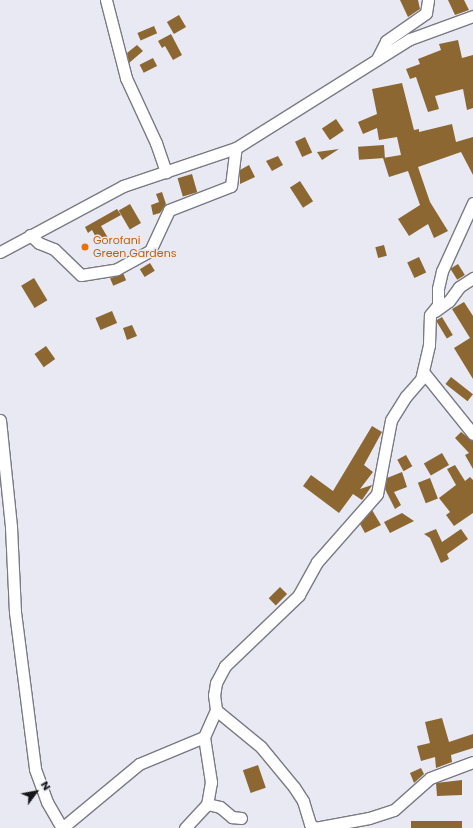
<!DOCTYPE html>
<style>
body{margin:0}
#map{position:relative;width:473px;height:828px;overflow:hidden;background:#e8e9f3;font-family:Poppins,sans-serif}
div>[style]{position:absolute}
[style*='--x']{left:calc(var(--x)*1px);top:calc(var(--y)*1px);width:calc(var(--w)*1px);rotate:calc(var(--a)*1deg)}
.building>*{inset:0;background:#8c6731;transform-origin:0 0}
.roads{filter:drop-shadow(1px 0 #7a7a83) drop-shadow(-1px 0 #7a7a83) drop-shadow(0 1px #7a7a83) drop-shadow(0 -1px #7a7a83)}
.minor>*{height:11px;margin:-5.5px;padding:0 5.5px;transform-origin:5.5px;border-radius:5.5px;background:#fff}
.dots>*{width:11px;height:11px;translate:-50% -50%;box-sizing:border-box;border:2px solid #e8e9f3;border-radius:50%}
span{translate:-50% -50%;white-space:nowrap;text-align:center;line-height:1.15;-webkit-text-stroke:3px #e8e9f3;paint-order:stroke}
.food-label{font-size:11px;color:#c56008}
.left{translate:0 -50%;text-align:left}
.north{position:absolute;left:16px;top:772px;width:40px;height:40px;-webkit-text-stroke:3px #e8e9f3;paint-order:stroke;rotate:58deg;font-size:11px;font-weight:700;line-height:16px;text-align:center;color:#16161a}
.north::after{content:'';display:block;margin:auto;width:14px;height:18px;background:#16161a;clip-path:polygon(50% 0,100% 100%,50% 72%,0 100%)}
</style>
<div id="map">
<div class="building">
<i style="clip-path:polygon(400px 0,418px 0,420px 9px,408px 17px)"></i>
<i style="clip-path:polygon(448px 0,464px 0,469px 10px,455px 15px)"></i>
<i style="left:179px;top:15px;width:14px;height:14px;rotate:60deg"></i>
<i style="left:154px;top:26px;width:8px;height:18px;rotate:67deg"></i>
<i style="clip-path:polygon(171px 34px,182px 55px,173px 60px,165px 46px,162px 48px,158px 41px)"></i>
<i style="clip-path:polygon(458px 40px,462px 58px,473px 55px,473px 108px,467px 110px,463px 89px,435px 96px,439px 109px,428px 112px,416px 77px,410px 79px,406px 69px,420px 64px,418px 59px,441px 50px,439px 44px)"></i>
<i style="clip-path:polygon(137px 45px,143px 51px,129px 63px,127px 53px)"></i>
<i style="left:153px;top:58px;width:9px;height:15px;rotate:63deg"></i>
<i style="clip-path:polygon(402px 83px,414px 130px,419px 129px,419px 132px,452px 124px,456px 142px,473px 137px,473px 175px,461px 152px,418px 167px,430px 202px,448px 231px,434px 238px,428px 224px,409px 236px,398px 219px,420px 205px,408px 171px,389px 177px,383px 158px,401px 155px,397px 137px,379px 140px,377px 128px,363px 134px,358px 122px,377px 114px,372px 89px)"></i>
<i style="left:336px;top:119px;width:14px;height:17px;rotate:56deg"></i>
<i style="left:305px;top:137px;width:17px;height:11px;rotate:65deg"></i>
<i style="left:384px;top:145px;width:13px;height:26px;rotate:86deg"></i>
<i style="clip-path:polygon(339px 149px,322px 160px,317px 152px)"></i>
<i style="clip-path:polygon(278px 156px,283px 165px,272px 171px,266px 161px)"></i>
<i style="clip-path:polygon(249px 165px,255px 177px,240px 184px,240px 170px)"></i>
<i style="left:192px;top:174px;width:19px;height:15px;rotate:74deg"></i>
<i style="left:300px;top:181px;width:24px;height:12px;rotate:57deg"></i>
<i style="clip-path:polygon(162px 192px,166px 204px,160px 213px,153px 215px,151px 205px,159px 202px,156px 194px)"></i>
<i style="left:130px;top:204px;width:22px;height:13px;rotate:60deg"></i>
<i style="clip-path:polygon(117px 209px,121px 215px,101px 226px,108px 238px,99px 243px,92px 230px,88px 233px,85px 227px)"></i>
<i style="left:384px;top:245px;width:11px;height:9px;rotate:75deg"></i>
<i style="left:419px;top:257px;width:17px;height:13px;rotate:65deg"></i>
<i style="left:150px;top:263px;width:9px;height:12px;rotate:58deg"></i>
<i style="left:458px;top:264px;width:13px;height:9px;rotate:58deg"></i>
<i style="left:123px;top:273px;width:8px;height:14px;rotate:67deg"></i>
<i style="left:34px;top:278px;width:26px;height:15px;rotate:59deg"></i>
<i style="clip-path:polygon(464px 302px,473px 316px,473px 379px,454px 348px,470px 338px,452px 309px)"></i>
<i style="left:112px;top:311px;width:13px;height:18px;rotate:67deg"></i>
<i style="left:442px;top:317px;width:21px;height:7px;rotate:59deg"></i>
<i style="clip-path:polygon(132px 325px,137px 336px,127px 340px,123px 328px)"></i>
<i style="left:46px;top:346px;width:16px;height:14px;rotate:55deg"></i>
<i style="left:451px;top:377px;width:28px;height:9px;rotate:38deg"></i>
<i style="clip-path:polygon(372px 426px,382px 432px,364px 465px,373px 472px,360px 489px,372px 485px,371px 487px,362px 500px,353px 494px,339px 513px,303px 486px,311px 475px,333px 491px)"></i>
<i style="clip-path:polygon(461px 432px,473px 441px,473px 469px,465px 455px,469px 453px,455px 438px)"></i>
<i style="left:442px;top:453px;width:14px;height:21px;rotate:60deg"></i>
<i style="left:406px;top:455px;width:13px;height:10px;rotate:61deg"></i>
<i style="clip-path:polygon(455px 465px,465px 481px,470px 477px,473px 480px,473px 513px,454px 526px,446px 515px,450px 512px,439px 498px,456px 485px,447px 469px)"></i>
<i style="clip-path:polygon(402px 472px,407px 487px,394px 492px,401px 505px,395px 509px,385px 489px,387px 478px)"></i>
<i style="left:430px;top:478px;width:22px;height:13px;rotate:69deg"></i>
<i style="clip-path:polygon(372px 510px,381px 525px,365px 533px,360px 524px)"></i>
<i style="clip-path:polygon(402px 513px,414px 521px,390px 533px,384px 522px)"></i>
<i style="clip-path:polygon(436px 529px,442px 542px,461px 529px,468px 539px,447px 554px,449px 559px,441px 563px,430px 538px,424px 534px)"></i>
<i style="left:280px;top:587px;width:10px;height:16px;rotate:45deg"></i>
<i style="clip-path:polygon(442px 718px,449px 742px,473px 734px,473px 748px,451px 755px,452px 762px,436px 768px,435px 757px,421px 761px,417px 746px,430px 743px,425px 722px)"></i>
<i style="left:258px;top:765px;width:24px;height:16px;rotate:71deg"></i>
<i style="clip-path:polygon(421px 768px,424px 774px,414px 783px,410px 773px)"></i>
<i style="clip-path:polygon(462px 780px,462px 795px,437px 796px,436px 783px)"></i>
<i style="left:411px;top:821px;width:51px;height:7px"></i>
</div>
<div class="roads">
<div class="minor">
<i style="--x:106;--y:0;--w:81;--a:75.6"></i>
<i style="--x:126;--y:78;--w:72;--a:65.2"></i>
<i style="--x:156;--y:143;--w:31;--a:71"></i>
<i style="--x:377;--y:59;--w:20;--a:-63"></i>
<i style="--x:386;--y:41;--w:49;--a:-35"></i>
<i style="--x:426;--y:13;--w:13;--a:-81"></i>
<i style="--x:473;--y:203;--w:75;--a:114.5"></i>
<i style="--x:442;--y:271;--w:18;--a:103"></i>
<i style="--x:438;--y:289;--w:16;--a:90"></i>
<i style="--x:438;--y:305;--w:13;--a:129"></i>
<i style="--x:430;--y:315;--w:30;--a:92"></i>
<i style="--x:429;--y:345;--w:35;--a:103"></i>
<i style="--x:421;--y:379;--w:23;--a:131"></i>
<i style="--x:406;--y:396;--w:28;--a:122"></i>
<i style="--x:391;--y:420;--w:75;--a:100.7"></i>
<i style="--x:377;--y:494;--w:91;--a:131.4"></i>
<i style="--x:317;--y:562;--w:38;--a:119"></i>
<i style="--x:299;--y:595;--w:103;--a:136.2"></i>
<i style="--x:225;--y:666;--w:19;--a:118"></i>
<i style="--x:216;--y:683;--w:12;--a:99"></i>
<i style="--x:214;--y:695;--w:15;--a:82"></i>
<i style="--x:216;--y:710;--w:58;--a:39.4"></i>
<i style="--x:261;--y:747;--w:52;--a:50.5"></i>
<i style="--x:294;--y:787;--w:17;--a:57"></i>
<i style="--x:303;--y:801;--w:24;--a:73"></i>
<i style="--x:310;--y:824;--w:6;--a:39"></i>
<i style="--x:315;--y:828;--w:55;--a:-10.5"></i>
<i style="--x:369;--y:818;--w:26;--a:-18"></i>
<i style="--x:394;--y:810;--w:48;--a:-41.6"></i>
<i style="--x:430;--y:778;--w:46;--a:-20.4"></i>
<i style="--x:30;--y:235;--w:12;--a:42"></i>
<i style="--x:39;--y:243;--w:16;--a:22"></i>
<i style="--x:54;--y:249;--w:37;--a:44"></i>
<i style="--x:81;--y:275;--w:36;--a:-9"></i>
<i style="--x:117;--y:269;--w:38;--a:-29"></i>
<i style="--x:150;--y:251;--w:45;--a:-65.1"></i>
<i style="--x:169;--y:210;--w:66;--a:-21.2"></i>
<i style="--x:231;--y:186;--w:38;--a:-83"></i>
<i style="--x:0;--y:252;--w:140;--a:-28.2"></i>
<i style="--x:123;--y:186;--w:119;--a:-18.6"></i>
<i style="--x:236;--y:148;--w:205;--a:-32.1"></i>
<i style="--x:410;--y:39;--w:67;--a:-20.1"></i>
<i style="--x:435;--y:311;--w:17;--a:-36"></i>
<i style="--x:449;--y:301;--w:17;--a:-54"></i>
<i style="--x:459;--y:287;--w:17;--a:-33"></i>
<i style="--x:424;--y:373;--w:78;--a:51.2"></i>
<i style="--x:0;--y:420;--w:108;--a:84.1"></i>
<i style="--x:11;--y:527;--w:85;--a:87.3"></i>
<i style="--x:15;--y:612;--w:158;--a:82.7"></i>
<i style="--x:35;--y:769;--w:35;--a:70"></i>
<i style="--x:47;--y:802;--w:30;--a:60"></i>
<i style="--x:204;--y:737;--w:46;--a:81.2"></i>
<i style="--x:211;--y:782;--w:22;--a:100"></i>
<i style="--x:62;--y:828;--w:100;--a:-39.7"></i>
<i style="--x:139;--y:764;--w:70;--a:-22.6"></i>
<i style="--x:204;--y:737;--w:30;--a:-66"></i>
<i style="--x:185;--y:828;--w:33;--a:-47"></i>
<i style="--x:207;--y:804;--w:13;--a:13"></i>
<i style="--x:220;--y:807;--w:16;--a:40"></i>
<i style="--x:232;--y:817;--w:9;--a:6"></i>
</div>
</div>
<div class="dots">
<i style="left:85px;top:247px;background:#e8710a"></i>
</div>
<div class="food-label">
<span class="left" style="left:93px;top:247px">Gorofani<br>Green Gardens</span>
</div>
<div class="north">N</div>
</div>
